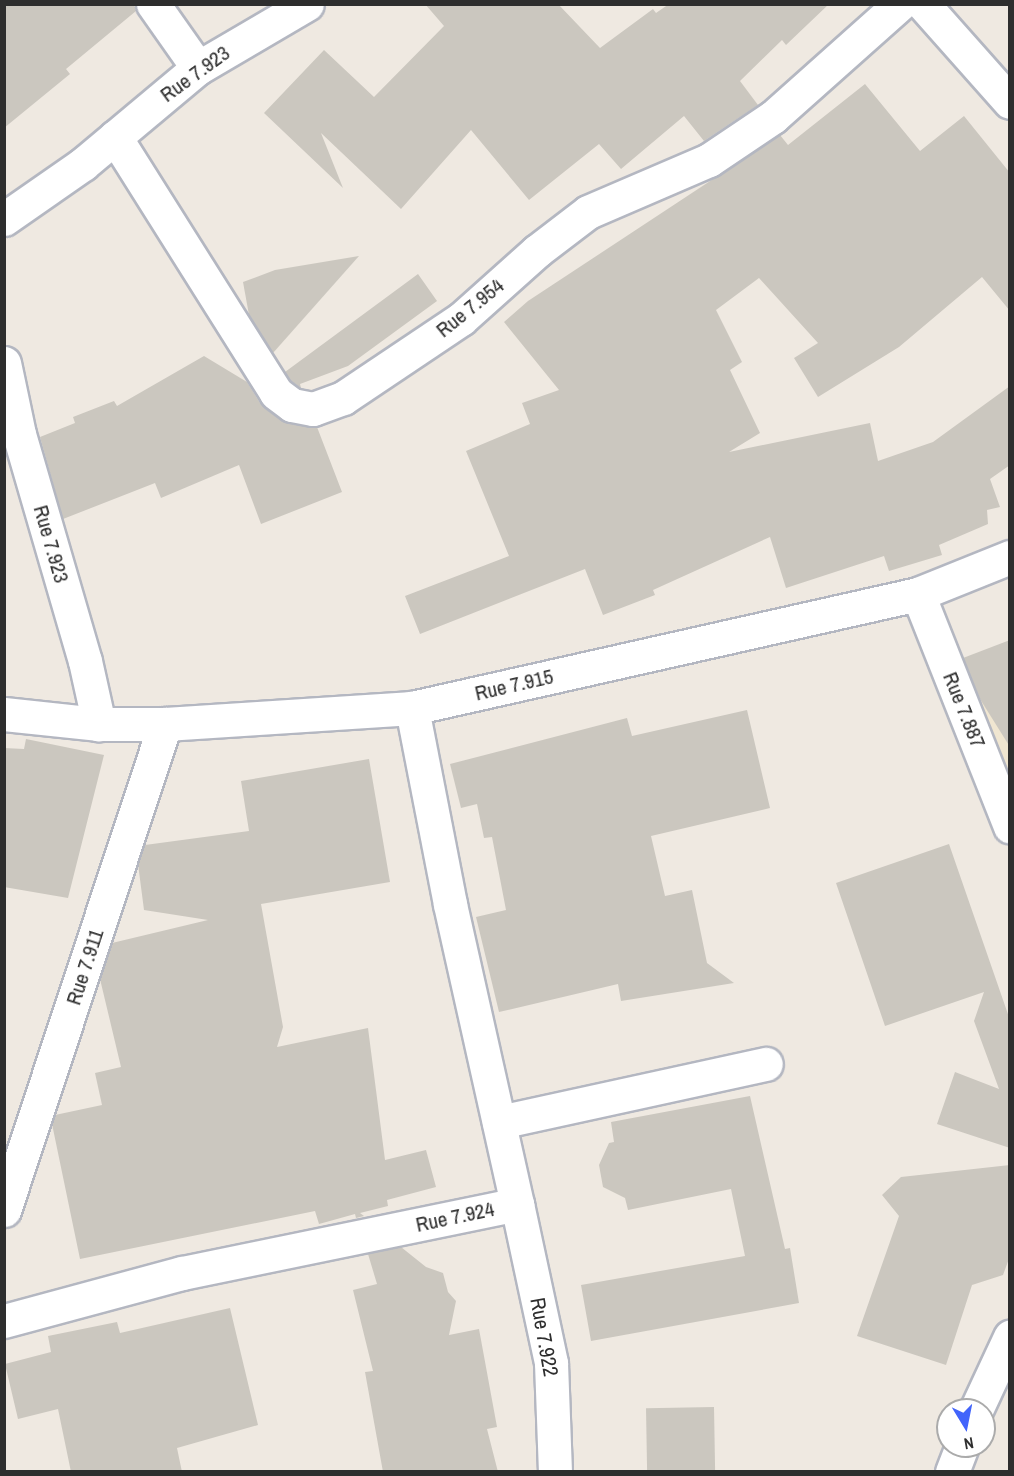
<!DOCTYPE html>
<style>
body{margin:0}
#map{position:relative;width:1014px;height:1476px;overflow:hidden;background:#efe9e1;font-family:"Archivo Narrow",sans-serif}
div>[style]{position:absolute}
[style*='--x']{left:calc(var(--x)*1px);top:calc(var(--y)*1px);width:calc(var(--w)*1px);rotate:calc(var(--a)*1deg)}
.education>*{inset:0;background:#f0e6d1}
.building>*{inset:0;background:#cbc7bf;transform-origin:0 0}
.roads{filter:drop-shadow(2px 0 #b4b7c1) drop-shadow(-2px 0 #b4b7c1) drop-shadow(0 2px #b4b7c1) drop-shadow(0 -2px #b4b7c1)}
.street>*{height:33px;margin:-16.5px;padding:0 16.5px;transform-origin:16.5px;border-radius:16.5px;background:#fff}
.secondary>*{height:33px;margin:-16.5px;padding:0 16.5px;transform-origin:16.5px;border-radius:16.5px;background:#fff}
span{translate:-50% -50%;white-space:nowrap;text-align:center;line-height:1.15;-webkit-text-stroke:4.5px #fff;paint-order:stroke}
.street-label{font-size:21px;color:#2e2e2e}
.frame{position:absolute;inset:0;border:6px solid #2e2e2e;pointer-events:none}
.north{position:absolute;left:936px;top:1398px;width:60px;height:60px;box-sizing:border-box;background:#fff;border:2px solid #ababab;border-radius:50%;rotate:170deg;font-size:16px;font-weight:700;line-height:24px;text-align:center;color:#2e2e2e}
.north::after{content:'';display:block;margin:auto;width:21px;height:27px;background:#4264fb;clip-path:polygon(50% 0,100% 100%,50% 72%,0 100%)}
</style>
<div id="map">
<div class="education">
<i style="clip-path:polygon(1009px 689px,1009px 785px,977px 702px)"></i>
</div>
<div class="building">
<i style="clip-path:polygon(4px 4px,134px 4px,136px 11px,66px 69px,70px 74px,4px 128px)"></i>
<i style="clip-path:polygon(425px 4px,558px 4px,600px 48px,653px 9px,656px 13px,669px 4px,829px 4px,786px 45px,782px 40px,740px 81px,758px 105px,704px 141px,684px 116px,621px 169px,599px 144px,529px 200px,471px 130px,401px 209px,321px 133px,343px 188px,264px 113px,324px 50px,374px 97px,444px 26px)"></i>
<i style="clip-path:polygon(865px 84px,920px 151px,964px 116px,1010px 173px,1010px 311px,982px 277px,899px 347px,818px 397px,794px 358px,818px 343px,759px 278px,716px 310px,742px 362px,730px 370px,760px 433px,729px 452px,870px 423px,878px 461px,933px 442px,1010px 386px,1010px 465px,990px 479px,1000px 507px,987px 510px,988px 524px,939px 545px,942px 555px,889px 571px,884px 556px,786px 588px,770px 537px,653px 590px,655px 595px,603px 615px,585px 569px,420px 634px,405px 596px,509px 556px,466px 451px,530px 424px,522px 403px,559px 390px,504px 322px,528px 301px,780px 135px,788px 145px)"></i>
<i style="clip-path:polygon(359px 256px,273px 353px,249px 315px,243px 282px,275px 270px)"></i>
<i style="clip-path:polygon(418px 274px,437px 301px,348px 366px,300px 384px,301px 388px,290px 380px,285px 372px)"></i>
<i style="clip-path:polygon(204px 356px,247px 382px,260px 403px,281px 420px,317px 427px,342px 492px,261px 524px,239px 465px,161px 498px,155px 483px,63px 519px,40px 437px,75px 423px,73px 417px,114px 401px,117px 406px)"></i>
<i style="clip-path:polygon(1010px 640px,1010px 747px,980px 699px,963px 658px)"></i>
<i style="clip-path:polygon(747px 710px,770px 808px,651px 836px,665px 896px,692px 890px,707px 963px,734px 983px,621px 1001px,618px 984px,499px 1012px,476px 917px,506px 910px,492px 837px,484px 838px,477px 804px,461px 808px,450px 764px,627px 718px,632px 736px)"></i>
<i style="clip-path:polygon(26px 739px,104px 755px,68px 898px,4px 887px,4px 748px,24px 749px)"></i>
<i style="clip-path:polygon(369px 759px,390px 882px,261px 904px,283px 1027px,277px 1047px,368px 1028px,385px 1160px,426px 1150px,436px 1187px,387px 1200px,388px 1206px,360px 1213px,364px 1216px,356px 1218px,355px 1214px,319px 1224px,315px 1211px,80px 1259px,52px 1124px,55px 1115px,102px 1105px,95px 1073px,121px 1067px,100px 979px,112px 943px,208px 920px,144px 910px,138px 864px,145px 845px,249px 831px,241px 781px)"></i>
<i style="clip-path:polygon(949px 844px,1010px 1020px,1010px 1148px,937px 1124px,955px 1072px,999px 1089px,974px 1021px,984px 992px,885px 1026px,836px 883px)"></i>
<i style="clip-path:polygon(750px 1096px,785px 1249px,790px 1248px,799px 1303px,591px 1341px,581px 1285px,745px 1256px,731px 1189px,628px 1210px,625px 1198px,603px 1187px,599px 1165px,609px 1143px,614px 1142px,611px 1122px)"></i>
<i style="clip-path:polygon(1010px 1165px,1010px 1256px,1003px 1275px,972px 1285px,946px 1365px,857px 1336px,899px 1216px,882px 1195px,901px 1177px)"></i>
<i style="clip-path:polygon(401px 1247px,426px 1267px,443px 1273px,448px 1292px,456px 1301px,449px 1335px,479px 1329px,497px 1427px,487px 1429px,498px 1472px,383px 1472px,365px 1372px,373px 1371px,353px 1290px,377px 1284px,368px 1254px)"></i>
<i style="clip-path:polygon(230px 1308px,258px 1425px,177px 1448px,182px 1472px,71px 1472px,58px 1409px,18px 1419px,5px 1364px,51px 1352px,48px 1336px,117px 1322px,120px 1333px)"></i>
<i style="left:714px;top:1407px;width:65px;height:68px;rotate:89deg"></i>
</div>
<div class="roads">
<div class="street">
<i style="--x:153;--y:4;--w:78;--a:54.9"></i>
<i style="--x:115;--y:137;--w:302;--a:57.8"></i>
<i style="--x:276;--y:393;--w:20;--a:37"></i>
<i style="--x:292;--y:405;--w:21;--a:11"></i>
<i style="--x:313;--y:409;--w:32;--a:-20"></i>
<i style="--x:343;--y:398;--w:142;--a:-33.8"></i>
<i style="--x:461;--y:319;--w:102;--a:-41.8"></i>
<i style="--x:537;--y:251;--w:64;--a:-37.4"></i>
<i style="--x:588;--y:212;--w:132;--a:-23.3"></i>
<i style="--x:709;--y:160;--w:77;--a:-33.9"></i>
<i style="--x:773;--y:117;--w:170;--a:-41.7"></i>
<i style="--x:4;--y:219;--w:96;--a:-34.8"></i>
<i style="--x:83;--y:164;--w:150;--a:-39.9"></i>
<i style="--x:198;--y:68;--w:126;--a:-30.4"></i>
<i style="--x:4;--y:363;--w:73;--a:78.1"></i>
<i style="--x:19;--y:434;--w:236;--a:73.8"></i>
<i style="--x:85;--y:661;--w:65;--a:77.5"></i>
<i style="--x:918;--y:594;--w:250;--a:68.4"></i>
<i style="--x:4;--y:714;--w:96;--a:6"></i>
<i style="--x:99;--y:724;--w:66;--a:0"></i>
<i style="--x:165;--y:724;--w:248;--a:-3.7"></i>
<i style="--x:412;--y:708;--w:519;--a:-12.7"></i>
<i style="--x:918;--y:594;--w:99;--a:-21.9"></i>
<i style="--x:499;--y:1122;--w:273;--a:-12.3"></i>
<i style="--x:517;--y:1204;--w:163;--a:77.9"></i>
<i style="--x:551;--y:1363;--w:109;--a:87.9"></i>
<i style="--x:4;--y:1210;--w:512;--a:-71.67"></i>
<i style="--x:4;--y:1321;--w:184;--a:-15.1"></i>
<i style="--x:182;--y:1273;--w:342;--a:-11.6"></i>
<i style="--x:517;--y:1204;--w:307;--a:-102.6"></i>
<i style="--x:450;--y:904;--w:200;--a:-101"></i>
<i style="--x:976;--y:1410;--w:81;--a:-65"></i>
<i style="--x:952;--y:1472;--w:28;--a:-69"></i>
</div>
<div class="secondary">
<i style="--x:923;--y:4;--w:131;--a:48.4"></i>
</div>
</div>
<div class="street-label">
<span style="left:195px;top:74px;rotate:-36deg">Rue 7.923</span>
<span style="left:470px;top:308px;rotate:-39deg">Rue 7.954</span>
<span style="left:51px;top:544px;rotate:74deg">Rue 7.923</span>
<span style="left:514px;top:685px;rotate:-13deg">Rue 7.915</span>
<span style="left:964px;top:710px;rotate:68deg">Rue 7.887</span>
<span style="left:85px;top:967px;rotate:-72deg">Rue 7.911</span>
<span style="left:455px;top:1217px;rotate:-12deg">Rue 7.924</span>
<span style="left:544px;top:1337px;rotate:80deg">Rue 7.922</span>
</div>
<div class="frame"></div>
<div class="north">N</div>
</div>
